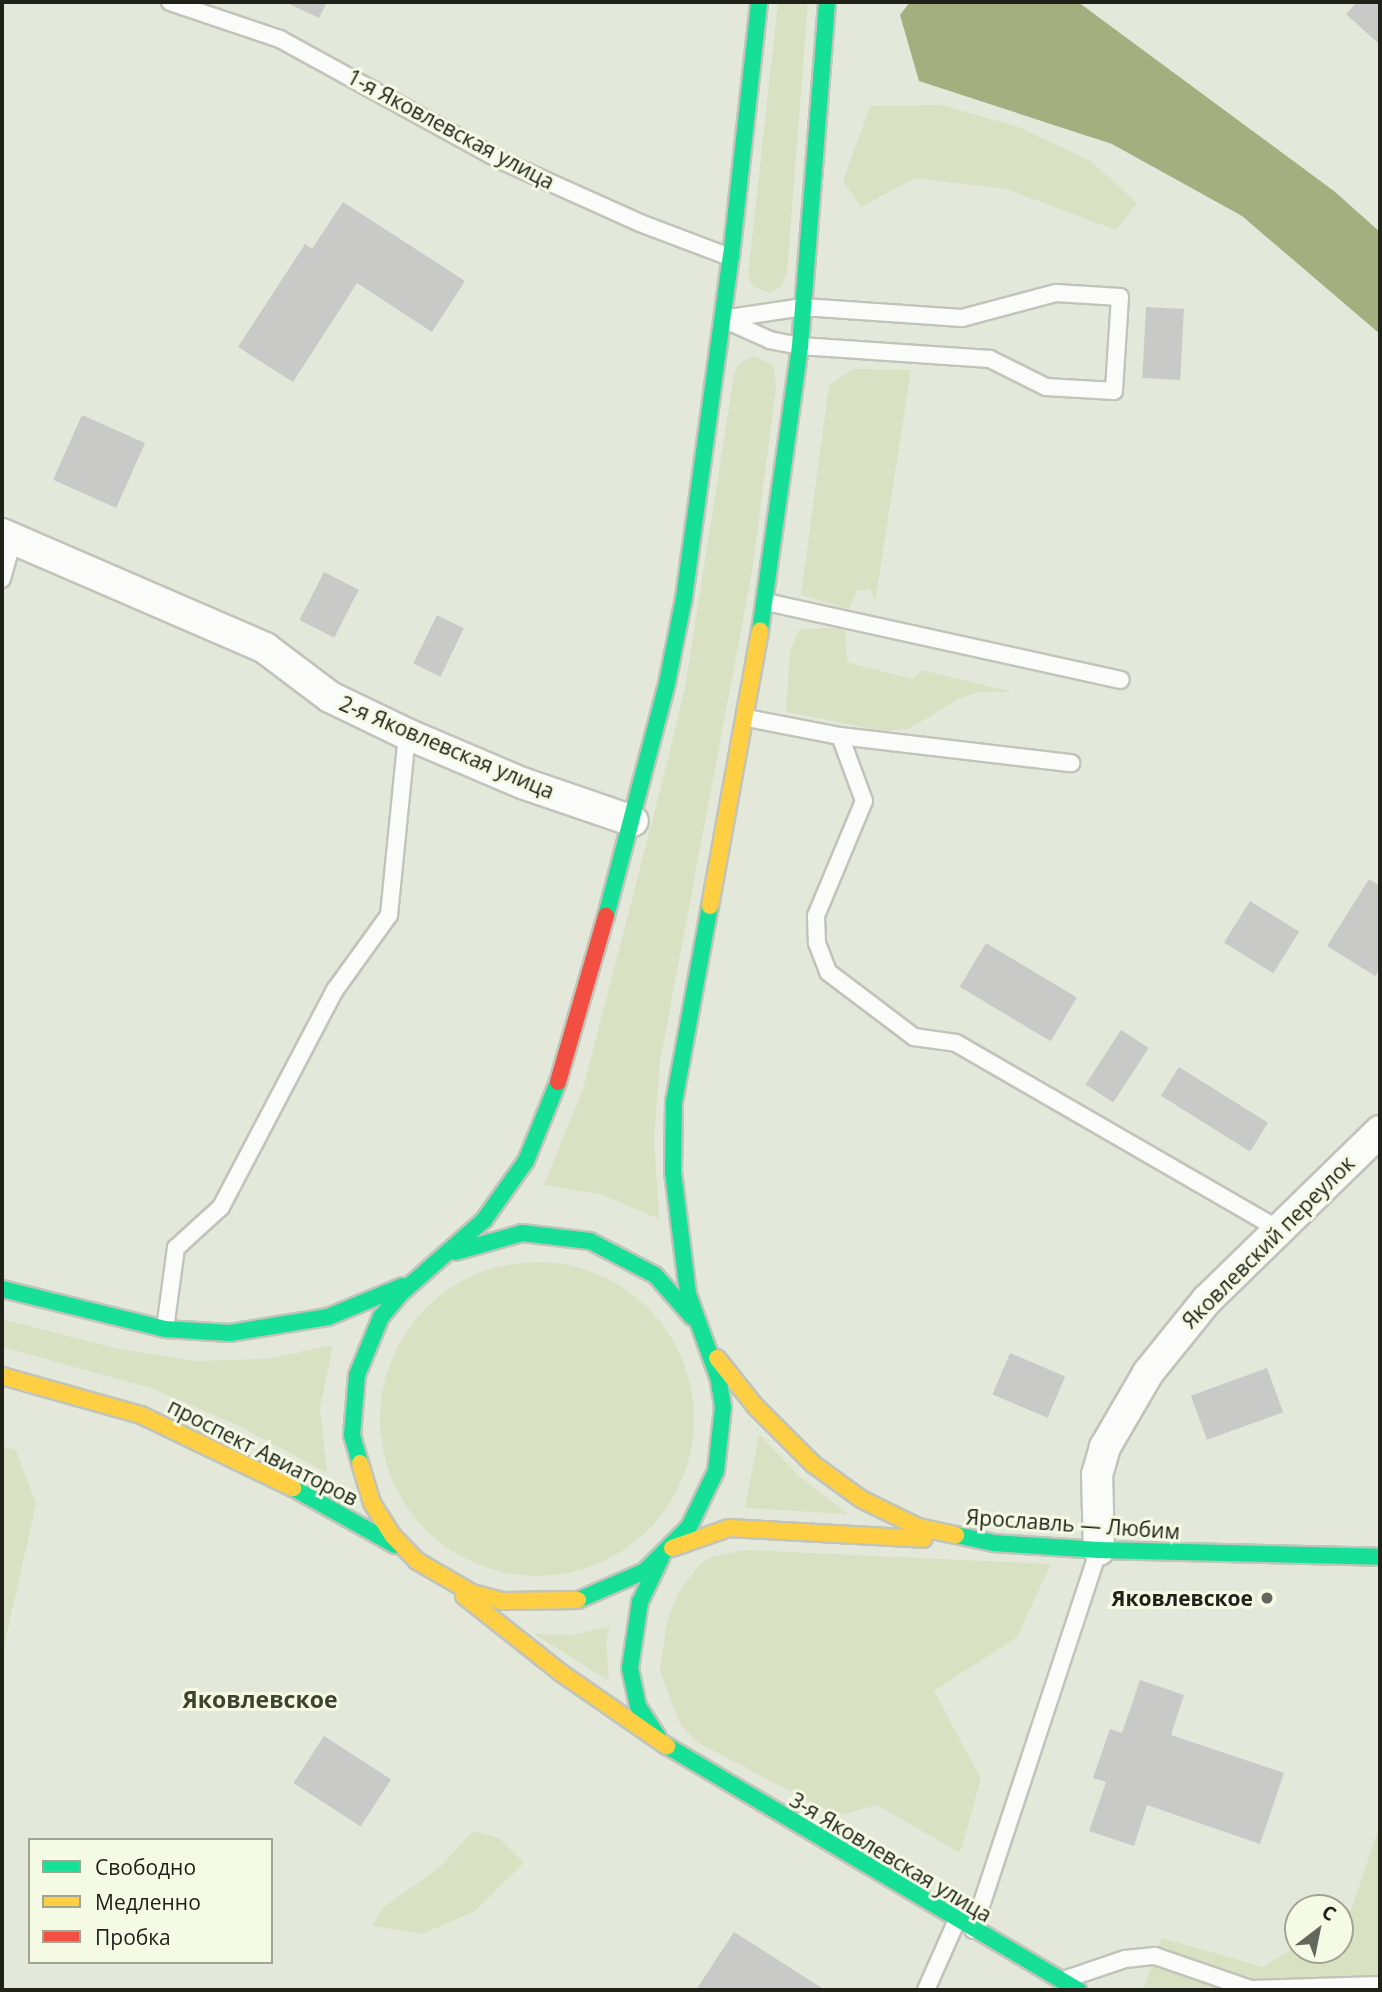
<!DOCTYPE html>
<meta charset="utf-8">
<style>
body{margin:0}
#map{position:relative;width:1382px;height:1992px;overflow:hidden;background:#e4e8db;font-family:"Open Sans",sans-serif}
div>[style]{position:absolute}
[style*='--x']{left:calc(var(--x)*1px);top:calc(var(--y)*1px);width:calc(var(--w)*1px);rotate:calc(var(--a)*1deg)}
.green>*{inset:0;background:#d8e1c1}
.round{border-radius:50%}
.water>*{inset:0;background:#a4af7f}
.building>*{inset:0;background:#c9c9c7;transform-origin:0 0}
.roads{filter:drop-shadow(2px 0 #c1c4b9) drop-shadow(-2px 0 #c1c4b9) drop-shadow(0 2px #c1c4b9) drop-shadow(0 -2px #c1c4b9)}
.lane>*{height:16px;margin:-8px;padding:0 8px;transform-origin:8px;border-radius:8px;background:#fbfcfa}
.street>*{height:30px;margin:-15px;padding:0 15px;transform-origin:15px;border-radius:15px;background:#fbfcfa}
.fast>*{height:16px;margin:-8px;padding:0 8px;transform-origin:8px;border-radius:8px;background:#16e098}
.slow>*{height:16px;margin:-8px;padding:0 8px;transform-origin:8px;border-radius:8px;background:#ffcf43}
.jam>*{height:16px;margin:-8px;padding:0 8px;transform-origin:8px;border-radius:8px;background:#f24e42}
.dots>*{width:19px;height:19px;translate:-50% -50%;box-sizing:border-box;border:4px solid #f4fae3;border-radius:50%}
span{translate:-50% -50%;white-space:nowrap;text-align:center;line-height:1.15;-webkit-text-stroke:6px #f4fae3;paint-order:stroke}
.street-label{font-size:21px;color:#20221a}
.poi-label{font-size:21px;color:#20221a;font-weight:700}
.right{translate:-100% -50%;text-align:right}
.neighbourhood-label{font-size:23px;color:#3e4330;font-weight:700}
.frame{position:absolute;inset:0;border:4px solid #20221a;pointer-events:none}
.legend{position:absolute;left:28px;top:1838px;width:245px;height:126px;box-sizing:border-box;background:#f4fae3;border:2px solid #9fa493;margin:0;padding:9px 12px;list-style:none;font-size:21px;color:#20221a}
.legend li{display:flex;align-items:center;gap:14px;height:35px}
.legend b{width:35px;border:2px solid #9fa493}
.north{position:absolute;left:1284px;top:1894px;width:70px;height:70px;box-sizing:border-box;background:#f4fae3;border:2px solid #9fa493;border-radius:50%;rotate:32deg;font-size:19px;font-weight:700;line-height:28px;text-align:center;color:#20221a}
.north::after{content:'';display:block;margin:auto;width:24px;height:32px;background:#65675e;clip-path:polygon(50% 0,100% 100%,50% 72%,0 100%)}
</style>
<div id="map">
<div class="green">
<i style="clip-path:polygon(778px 2px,808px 2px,787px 273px,781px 287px,770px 293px,752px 286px,748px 274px)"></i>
<i style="clip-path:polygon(941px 105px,1019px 127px,1092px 162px,1137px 203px,1116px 230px,1007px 189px,915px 178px,861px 207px,843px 181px,870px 106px)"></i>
<i style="clip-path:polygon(754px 356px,774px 366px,776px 388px,752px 572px,660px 1062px,654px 1137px,659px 1219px,603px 1195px,544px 1185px,583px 1089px,664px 775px,685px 688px,734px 375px,739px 364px)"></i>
<i style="clip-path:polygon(854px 369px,911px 370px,875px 602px,870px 589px,857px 591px,849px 609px,801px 595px,829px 385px)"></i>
<i style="clip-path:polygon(845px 627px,847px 662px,912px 679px,922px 670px,1012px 692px,981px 692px,960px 698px,909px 729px,884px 731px,786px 712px,790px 651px,799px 630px)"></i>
<i class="round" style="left:380px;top:1262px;width:314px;height:314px"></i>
<i style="clip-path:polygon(2px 1319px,119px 1349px,195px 1361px,267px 1359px,333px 1345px,320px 1408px,327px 1473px,235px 1424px,151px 1388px,2px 1347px)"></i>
<i style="clip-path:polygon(759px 1434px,801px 1478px,848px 1514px,745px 1508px)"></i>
<i style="clip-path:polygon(2px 1446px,16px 1450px,36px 1504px,2px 1655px)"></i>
<i style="clip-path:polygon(747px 1550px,1051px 1564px,1017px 1637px,934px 1691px,981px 1779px,960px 1853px,877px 1805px,837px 1816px,697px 1742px,680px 1724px,660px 1671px,667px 1621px,679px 1592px,699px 1565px,713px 1556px)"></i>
<i style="clip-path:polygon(610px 1626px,606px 1641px,609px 1681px,534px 1634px,573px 1635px)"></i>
<i style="clip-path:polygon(1380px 1824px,1380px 1990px,1143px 1990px,1162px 1938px,1263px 1967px,1298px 1945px,1298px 1950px,1340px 1950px,1340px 1917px,1351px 1910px)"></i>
<i style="clip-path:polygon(473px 1831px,499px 1838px,524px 1863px,475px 1911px,422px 1934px,372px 1926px,384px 1907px,440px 1867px)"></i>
</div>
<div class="water">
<i style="clip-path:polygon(910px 2px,1078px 2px,1334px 191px,1380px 232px,1380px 334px,1242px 216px,1112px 144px,919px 81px,900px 15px)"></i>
</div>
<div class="building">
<i style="clip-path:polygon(285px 2px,327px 2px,319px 18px)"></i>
<i style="clip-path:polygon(1357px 2px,1380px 2px,1380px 45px,1346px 14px)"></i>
<i style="clip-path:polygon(343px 202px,465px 281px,432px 332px,357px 283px,293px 382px,238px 347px,305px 244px,312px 249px)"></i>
<i style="left:1146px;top:307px;width:38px;height:71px;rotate:3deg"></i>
<i style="left:82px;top:415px;width:69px;height:71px;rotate:24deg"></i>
<i style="left:324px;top:572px;width:39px;height:54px;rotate:27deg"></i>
<i style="left:437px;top:615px;width:30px;height:54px;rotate:26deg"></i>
<i style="clip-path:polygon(1369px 879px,1380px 886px,1380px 969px,1375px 976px,1327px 946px)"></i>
<i style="left:1250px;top:901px;width:58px;height:49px;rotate:32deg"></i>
<i style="left:986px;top:943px;width:106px;height:51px;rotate:31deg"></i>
<i style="left:1121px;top:1030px;width:33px;height:65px;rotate:33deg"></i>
<i style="left:1179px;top:1067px;width:105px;height:34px;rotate:32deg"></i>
<i style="left:1010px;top:1353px;width:60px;height:45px;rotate:23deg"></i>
<i style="left:1267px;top:1368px;width:47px;height:81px;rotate:70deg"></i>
<i style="clip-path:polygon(1140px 1680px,1184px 1695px,1171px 1735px,1284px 1773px,1260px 1844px,1147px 1805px,1134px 1846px,1089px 1831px,1106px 1782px,1093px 1778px,1110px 1729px,1122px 1733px)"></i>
<i style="left:324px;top:1736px;width:80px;height:56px;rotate:33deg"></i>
<i style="clip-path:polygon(734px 1932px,825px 1990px,696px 1990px)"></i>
</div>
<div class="roads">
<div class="lane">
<i style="--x:170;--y:2;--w:116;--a:18.6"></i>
<i style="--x:280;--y:39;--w:251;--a:28.8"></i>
<i style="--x:500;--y:160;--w:154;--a:24.2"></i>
<i style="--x:640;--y:223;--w:96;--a:20.7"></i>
<i style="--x:1056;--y:293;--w:64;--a:3.6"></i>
<i style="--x:1120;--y:297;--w:94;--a:93.7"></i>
<i style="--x:1114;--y:391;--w:68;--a:-176.6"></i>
<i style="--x:1046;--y:387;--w:63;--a:-153.4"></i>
<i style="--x:990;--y:359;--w:190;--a:-176.1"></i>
<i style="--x:800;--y:346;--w:31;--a:-169"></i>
<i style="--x:770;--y:340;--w:51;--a:-155.9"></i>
<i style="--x:723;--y:319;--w:81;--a:-8.5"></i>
<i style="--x:803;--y:307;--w:159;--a:4"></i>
<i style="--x:962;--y:318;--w:97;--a:-14.9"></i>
<i style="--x:2;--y:579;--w:41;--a:-74.6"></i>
<i style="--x:766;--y:602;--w:363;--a:12.4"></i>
<i style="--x:747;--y:718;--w:95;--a:11"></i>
<i style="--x:840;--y:736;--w:233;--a:6.7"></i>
<i style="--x:840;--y:736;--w:69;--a:69.7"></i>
<i style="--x:864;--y:801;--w:125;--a:112.7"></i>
<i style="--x:816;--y:916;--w:27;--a:88"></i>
<i style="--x:817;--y:943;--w:31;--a:69"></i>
<i style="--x:828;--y:972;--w:108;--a:37.1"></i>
<i style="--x:914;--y:1037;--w:42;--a:8.1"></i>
<i style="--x:956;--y:1043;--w:374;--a:30"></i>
<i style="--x:165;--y:1329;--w:82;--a:-82.3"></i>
<i style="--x:176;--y:1248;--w:61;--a:-42.3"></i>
<i style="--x:221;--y:1207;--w:245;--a:-62.3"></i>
<i style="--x:335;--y:990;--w:92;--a:-54.2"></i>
<i style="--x:389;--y:915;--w:182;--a:-84.3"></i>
<i style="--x:973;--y:1930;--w:400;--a:-71.7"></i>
<i style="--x:1066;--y:1979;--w:62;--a:-18.7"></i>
<i style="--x:1125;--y:1959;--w:30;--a:-6"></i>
<i style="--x:1155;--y:1956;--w:102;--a:19"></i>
<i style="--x:1251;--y:1989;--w:129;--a:-1.8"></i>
<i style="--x:926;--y:1990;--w:77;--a:-66.1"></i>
</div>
<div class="street">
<i style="--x:2;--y:534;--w:287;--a:23.4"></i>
<i style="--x:265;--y:648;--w:81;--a:37"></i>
<i style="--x:330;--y:697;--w:85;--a:25.7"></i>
<i style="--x:407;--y:734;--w:125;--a:23.1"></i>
<i style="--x:522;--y:783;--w:117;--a:18.9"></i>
<i style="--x:1099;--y:1550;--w:75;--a:-91.5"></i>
<i style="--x:1097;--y:1475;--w:29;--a:-74"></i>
<i style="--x:1105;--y:1447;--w:86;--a:-59.8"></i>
<i style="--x:1148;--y:1373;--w:94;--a:-51.1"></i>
<i style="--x:1207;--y:1300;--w:242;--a:-44.3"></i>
</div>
<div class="fast">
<i style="--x:760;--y:631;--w:288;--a:-82"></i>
<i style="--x:800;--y:346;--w:345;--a:-85.5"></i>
<i style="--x:606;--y:916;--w:241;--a:-75.3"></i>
<i style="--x:667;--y:683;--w:87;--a:-78.7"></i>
<i style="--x:684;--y:598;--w:344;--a:-82.2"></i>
<i style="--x:731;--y:257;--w:257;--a:-83.7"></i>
<i style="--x:455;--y:1252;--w:70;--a:-15.8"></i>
<i style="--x:522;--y:1233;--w:68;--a:6.7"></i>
<i style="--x:590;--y:1241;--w:73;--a:27.6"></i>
<i style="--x:655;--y:1275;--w:56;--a:48.6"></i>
<i style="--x:2;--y:1289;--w:168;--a:13.8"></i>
<i style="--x:165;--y:1329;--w:65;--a:3.5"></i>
<i style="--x:230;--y:1333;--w:99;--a:-9.3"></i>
<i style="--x:328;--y:1317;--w:81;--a:-22.5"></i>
<i style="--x:360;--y:1463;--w:29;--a:-106"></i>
<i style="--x:352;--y:1435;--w:60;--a:-85.2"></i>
<i style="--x:357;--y:1375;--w:63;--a:-67.5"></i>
<i style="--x:381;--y:1317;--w:30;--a:-50"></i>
<i style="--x:400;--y:1294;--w:112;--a:-41.4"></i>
<i style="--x:484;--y:1220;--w:72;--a:-54.6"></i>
<i style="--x:526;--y:1161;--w:85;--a:-67.9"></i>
<i style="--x:293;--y:1488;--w:117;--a:29.2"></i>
<i style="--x:956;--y:1535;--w:38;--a:12"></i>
<i style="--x:993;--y:1543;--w:106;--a:3.8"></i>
<i style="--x:1099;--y:1550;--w:281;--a:1.4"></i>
<i style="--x:578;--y:1600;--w:73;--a:-23.4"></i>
<i style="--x:645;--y:1571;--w:62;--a:-45"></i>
<i style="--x:689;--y:1527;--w:62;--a:-64.3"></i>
<i style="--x:716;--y:1471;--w:64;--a:-83.8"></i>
<i style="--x:723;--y:1407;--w:30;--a:-99"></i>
<i style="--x:718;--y:1377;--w:88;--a:-109.9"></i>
<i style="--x:688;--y:1294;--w:123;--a:-97"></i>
<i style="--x:673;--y:1172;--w:70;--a:-89.2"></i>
<i style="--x:674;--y:1102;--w:199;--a:-79.6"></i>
<i style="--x:658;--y:1737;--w:37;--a:-123"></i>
<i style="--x:638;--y:1706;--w:39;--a:-102"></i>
<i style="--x:630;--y:1668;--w:67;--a:-81.4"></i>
<i style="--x:640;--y:1602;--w:49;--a:-64.5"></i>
<i style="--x:667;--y:1746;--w:478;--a:30.7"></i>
</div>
<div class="slow">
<i style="--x:710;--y:906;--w:280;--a:-79.7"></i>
<i style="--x:717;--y:1358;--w:61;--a:51.6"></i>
<i style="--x:755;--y:1406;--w:82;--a:45"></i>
<i style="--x:813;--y:1464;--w:59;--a:36.1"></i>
<i style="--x:861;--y:1499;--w:64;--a:26.2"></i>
<i style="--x:918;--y:1527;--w:39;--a:12"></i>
<i style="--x:2;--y:1376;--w:144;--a:15.7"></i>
<i style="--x:141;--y:1415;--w:169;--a:25.7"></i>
<i style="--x:360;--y:1463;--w:42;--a:73.3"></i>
<i style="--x:372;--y:1503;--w:39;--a:58"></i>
<i style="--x:393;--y:1536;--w:35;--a:46"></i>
<i style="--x:417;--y:1561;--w:64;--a:30.2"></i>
<i style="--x:472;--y:1593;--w:31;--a:15"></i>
<i style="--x:502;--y:1601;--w:76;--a:-0.8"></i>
<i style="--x:672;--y:1548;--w:60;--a:-19.3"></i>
<i style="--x:729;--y:1528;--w:195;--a:3.2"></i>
<i style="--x:464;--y:1596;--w:124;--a:38.4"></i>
<i style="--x:561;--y:1673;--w:129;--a:34.6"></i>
</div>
<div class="jam">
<i style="--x:558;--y:1082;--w:173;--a:-73.9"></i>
</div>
</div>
<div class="dots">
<i style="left:1267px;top:1598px;background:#65675e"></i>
</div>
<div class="street-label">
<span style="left:451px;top:129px;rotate:28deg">1-я Яковлевская улица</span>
<span style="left:447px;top:747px;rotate:23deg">2-я Яковлевская улица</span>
<span style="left:1268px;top:1242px;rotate:-45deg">Яковлевский переулок</span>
<span style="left:263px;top:1452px;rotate:27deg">проспект Авиаторов</span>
<span style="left:1073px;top:1524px;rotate:4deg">Ярославль — Любим</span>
<span style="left:891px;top:1857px;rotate:31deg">3-я Яковлевская улица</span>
</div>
<div class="poi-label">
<span class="right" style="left:1253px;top:1598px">Яковлевское</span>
</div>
<div class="neighbourhood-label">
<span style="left:260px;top:1699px">Яковлевское</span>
</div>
<div class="frame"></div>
<ul class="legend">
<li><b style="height:9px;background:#16e098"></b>Свободно</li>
<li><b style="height:9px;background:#ffcf43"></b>Медленно</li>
<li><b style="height:9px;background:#f24e42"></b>Пробка</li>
</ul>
<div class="north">С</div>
</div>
